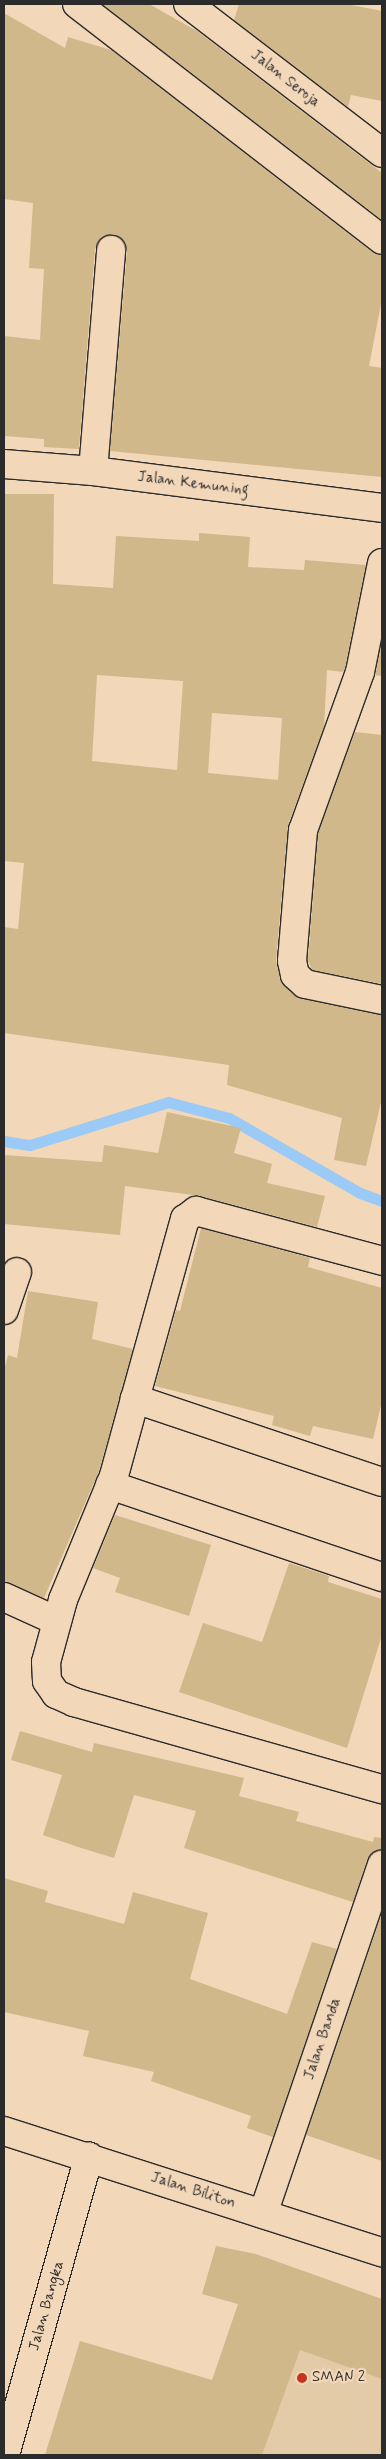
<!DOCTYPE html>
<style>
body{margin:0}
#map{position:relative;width:386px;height:2459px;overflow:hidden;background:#f2d7b9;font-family:Mynerve,sans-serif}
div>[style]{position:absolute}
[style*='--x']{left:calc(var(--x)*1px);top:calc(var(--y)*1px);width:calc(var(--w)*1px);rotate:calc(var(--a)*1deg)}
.built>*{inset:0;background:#e4cba8}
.stream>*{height:11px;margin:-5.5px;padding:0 5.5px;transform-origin:5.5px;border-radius:5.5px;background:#9bcaf6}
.building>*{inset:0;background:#d0b88b}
.roads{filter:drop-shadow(1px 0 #2b2b2b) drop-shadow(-1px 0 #2b2b2b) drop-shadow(0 1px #2b2b2b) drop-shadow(0 -1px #2b2b2b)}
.street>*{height:28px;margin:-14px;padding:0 14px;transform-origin:14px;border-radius:14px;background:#f2d7b9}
.secondary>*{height:28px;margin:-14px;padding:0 14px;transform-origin:14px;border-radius:14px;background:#f2d7b9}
.dots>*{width:14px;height:14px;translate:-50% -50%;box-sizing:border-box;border:2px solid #f2d7b9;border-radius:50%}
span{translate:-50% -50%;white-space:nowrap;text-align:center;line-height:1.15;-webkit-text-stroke:4.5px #f2d7b9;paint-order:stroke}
.street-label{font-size:15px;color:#2b2b2b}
.poi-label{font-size:15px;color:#2b2b2b}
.left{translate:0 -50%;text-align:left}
.frame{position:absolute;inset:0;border:5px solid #2b2b2b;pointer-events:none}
</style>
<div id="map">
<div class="built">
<i style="clip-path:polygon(263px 2261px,382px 2300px,382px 2455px,194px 2455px)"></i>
</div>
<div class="stream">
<i style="--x:4;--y:1141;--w:26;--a:9"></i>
<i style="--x:30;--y:1145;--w:145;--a:-17.3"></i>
<i style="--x:168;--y:1102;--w:63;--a:14.7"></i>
<i style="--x:229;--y:1118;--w:151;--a:29.8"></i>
<i style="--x:360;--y:1193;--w:23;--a:20"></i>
</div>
<div class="building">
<i style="clip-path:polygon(102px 4px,149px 4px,197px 31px,382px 173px,382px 220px)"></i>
<i style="clip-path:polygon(239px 4px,346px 4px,382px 11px,382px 101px,351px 95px,348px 107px,234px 20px)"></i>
<i style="clip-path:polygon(4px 13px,65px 48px,68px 37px,111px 50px,372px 252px,382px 255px,382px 299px,369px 366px,382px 368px,382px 477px,110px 451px,127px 251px,125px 243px,113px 235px,104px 236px,95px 249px,79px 449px,44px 447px,44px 439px,4px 436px,4px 336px,40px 340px,44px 269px,29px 268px,33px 203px,4px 199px)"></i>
<i style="clip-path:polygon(evenodd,4px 494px,54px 494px,53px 584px,113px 588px,116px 536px,199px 541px,199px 533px,250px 537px,248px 567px,304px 570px,305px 560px,366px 565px,345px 668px,343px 672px,327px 670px,324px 727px,288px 825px,276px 960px,280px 979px,295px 996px,382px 1015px,382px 1098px,366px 1166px,334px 1160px,342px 1118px,227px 1085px,229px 1065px,4px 1033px,4px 927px,18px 929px,24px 863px,4px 861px,4px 494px,97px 675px,183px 681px,177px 770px,92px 761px,97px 675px,4px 494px,212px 713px,282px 718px,278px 780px,208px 773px,212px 713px)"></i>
<i style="clip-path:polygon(382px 641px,382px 676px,375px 675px)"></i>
<i style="clip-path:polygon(355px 732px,382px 735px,382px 984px,312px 970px,308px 960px,318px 833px)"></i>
<i style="clip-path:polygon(167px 1112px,241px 1128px,234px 1153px,272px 1164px,267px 1183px,325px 1196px,317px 1227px,200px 1196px,125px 1186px,120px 1235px,4px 1224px,4px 1155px,102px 1162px,104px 1145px,158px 1153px)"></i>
<i style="clip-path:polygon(201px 1228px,310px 1258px,308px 1267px,382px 1288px,382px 1401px,373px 1439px,313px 1426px,310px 1436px,272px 1425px,274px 1416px,155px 1386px,176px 1310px,180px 1311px)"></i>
<i style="clip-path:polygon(28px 1291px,98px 1302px,92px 1339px,133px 1349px,99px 1471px,44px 1598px,4px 1582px,4px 1371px,8px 1355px,17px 1358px)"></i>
<i style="clip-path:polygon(115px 1515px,211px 1545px,189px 1616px,115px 1592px,120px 1578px,93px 1568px)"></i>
<i style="clip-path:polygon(289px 1563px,329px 1576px,328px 1582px,382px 1599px,382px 1635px,347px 1748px,179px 1692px,203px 1623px,262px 1642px)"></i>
<i style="clip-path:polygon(20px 1731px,92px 1752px,94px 1743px,244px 1778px,239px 1796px,299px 1812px,296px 1821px,373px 1842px,374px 1837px,382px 1838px,382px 1850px,367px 1860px,353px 1902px,184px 1848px,196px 1811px,134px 1795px,114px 1858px,78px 1847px,43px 1835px,62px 1775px,11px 1760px)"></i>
<i style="clip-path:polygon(4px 1878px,48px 1891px,45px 1902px,124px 1924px,133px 1892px,208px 1913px,190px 1979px,287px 2014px,312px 1942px,337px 1949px,273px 2137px,247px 2128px,251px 2116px,151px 2081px,154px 2072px,83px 2056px,89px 2031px,4px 2012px)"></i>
<i style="clip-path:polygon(382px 1913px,382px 2161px,306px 2135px)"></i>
<i style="clip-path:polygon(216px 2246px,256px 2254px,382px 2299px,382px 2379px,300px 2350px,262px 2455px,45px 2455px,80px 2341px,212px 2380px,238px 2304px,202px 2294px)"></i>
</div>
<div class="roads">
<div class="street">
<i style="--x:77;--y:4;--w:386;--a:37.7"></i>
<i style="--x:188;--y:4;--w:245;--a:37.5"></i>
<i style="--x:93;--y:471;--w:222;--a:-85.3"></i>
<i style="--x:382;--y:563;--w:111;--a:101.4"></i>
<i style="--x:360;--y:672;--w:168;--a:109.8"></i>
<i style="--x:303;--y:830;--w:131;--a:94.8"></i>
<i style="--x:292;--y:961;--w:14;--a:78"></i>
<i style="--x:295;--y:975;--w:13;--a:42"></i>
<i style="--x:305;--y:984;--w:79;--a:11.7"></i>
<i style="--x:4;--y:1310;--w:40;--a:-71.1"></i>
<i style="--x:135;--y:1399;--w:187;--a:-74.5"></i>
<i style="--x:185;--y:1219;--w:14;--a:-36"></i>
<i style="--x:196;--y:1211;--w:193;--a:15"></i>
<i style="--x:382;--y:1482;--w:261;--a:-161.4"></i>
<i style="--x:135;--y:1399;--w:80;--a:105.3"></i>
<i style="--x:114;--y:1476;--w:134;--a:112.4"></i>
<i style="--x:63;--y:1600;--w:64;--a:105.3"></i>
<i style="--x:46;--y:1662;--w:19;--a:87"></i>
<i style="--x:47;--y:1681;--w:16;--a:55"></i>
<i style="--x:56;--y:1694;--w:20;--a:24"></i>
<i style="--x:74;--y:1702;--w:320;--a:15.8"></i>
<i style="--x:110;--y:1485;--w:287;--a:18.7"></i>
<i style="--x:4;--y:1597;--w:58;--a:24.4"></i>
<i style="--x:263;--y:2214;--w:369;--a:-71.2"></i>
</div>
<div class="secondary">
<i style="--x:4;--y:464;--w:89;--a:4.5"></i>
<i style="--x:93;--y:471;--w:291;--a:7.3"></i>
<i style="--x:4;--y:2131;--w:397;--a:17.8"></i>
<i style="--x:5;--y:2455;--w:310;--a:-74.3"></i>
</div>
</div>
<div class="dots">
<i style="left:302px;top:2378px;background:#c8321e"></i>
</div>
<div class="street-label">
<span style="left:285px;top:79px;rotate:38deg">Jalan Seroja</span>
<span style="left:193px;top:484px;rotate:7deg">Jalan Kemuning</span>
<span style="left:323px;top:2039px;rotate:-71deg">Jalan Banda</span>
<span style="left:193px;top:2191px;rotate:18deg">Jalan Biliton</span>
<span style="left:47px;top:2306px;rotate:-74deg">Jalan Bangka</span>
</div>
<div class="poi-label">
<span class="left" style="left:312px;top:2378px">SMAN 2</span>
</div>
<div class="frame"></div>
</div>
